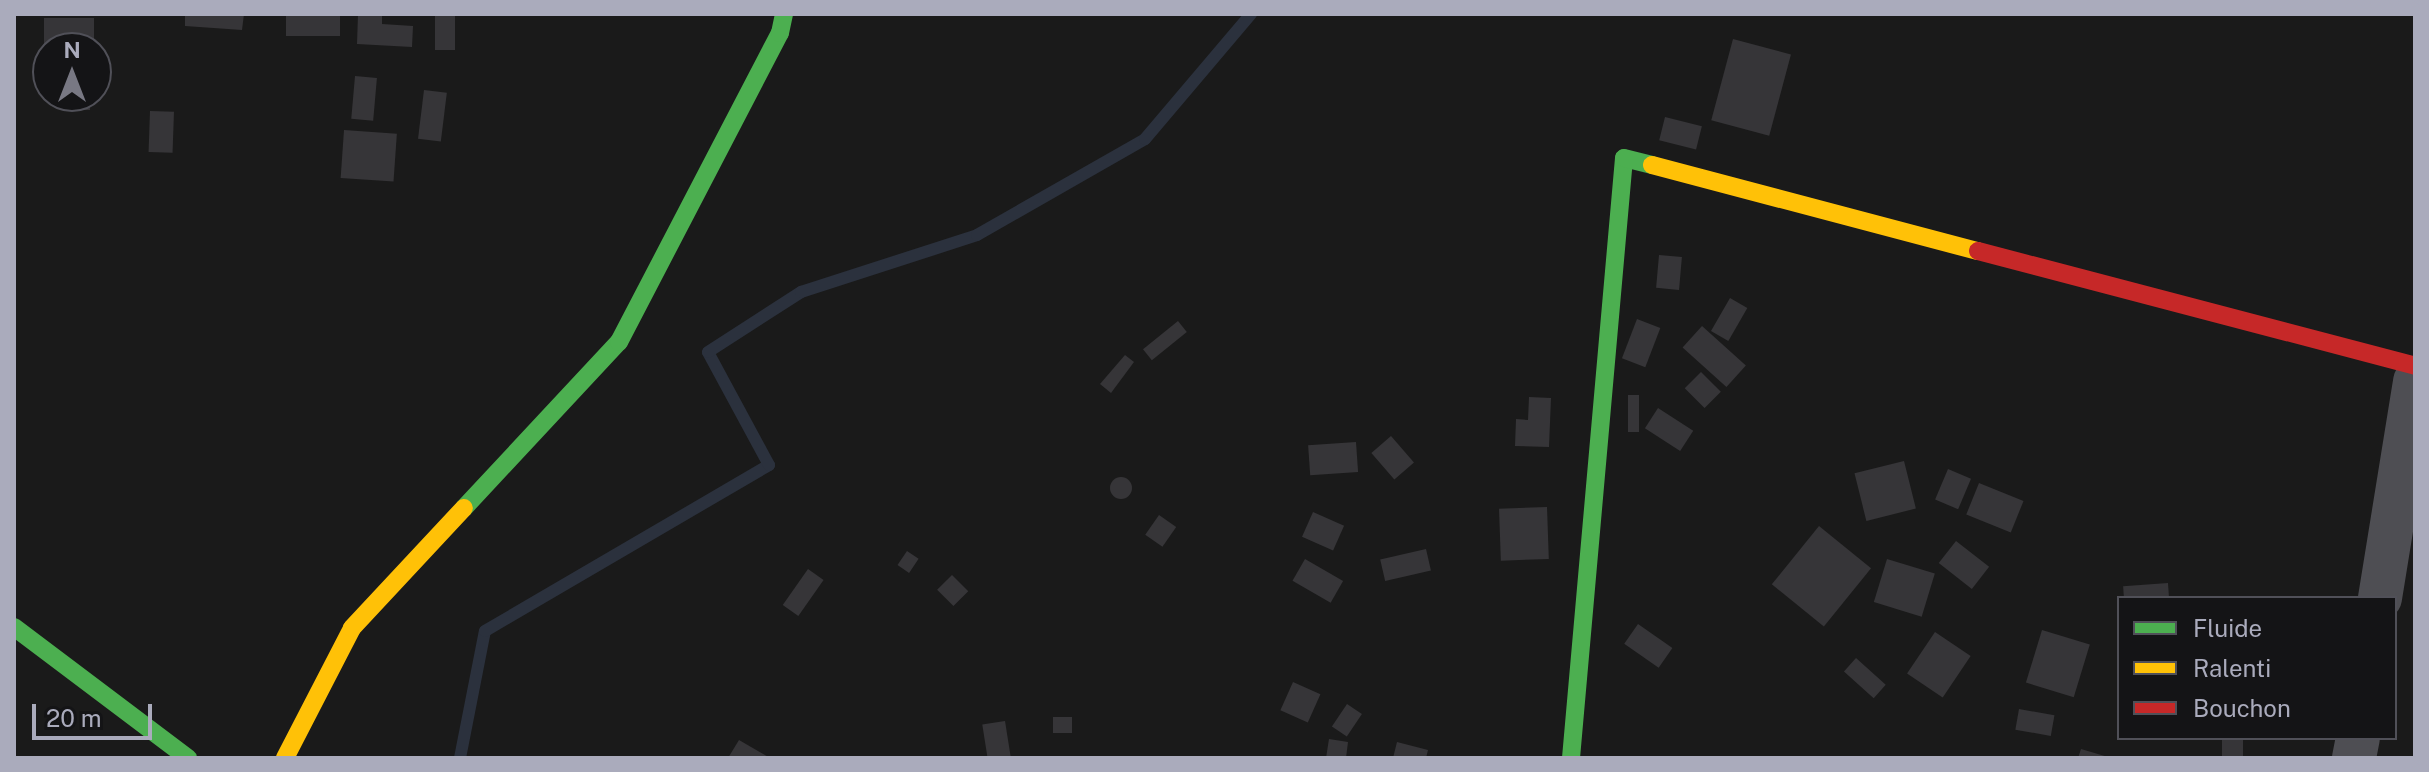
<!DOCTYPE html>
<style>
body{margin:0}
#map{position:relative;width:2429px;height:772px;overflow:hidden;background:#1a1a1a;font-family:"Public Sans",sans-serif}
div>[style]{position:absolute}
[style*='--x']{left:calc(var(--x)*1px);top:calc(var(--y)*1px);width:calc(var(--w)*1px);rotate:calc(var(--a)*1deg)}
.stream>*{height:12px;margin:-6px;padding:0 6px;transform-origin:6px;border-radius:6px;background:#2b313d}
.building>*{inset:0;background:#363538;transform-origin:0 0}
.round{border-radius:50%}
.street>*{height:44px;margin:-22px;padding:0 22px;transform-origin:22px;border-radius:22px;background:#4e4e53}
.fast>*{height:18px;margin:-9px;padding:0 9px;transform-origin:9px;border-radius:9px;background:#4caf50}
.slow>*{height:18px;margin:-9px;padding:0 9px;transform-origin:9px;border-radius:9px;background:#ffc107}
.jam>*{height:18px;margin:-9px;padding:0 9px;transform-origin:9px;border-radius:9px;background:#c62828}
span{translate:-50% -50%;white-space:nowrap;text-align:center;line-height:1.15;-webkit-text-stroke:8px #141416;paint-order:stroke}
.frame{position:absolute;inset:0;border:16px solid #aaabbc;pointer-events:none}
.legend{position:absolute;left:2117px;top:596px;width:280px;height:144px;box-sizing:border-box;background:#141416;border:2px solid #505058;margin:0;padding:10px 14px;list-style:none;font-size:24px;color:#aaabbc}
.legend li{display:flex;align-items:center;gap:16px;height:40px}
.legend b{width:40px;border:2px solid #505058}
.north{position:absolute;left:32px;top:32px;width:80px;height:80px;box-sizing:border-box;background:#141416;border:2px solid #505058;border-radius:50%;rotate:0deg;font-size:22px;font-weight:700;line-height:32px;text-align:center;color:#aaabbc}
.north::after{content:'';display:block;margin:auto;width:28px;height:36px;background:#787883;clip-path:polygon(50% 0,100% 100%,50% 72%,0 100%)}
.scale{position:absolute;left:32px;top:704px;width:120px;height:36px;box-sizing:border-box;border:4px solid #aaabbc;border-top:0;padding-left:10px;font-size:24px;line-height:28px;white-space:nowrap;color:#aaabbc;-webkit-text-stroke:6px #141416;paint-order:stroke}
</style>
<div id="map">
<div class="stream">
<i style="--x:460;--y:758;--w:129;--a:-78.9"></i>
<i style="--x:485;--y:631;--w:329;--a:-30.3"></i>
<i style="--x:769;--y:465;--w:128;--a:-118.4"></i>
<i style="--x:708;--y:352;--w:111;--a:-32.8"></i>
<i style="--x:801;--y:292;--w:185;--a:-17.9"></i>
<i style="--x:977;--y:235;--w:193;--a:-29.7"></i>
<i style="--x:1145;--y:139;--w:164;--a:-49.7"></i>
</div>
<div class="building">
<i style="clip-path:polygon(185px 14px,244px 14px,242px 30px,185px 26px)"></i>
<i style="left:286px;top:14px;width:54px;height:22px"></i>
<i style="clip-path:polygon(358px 14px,382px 14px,382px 24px,413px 26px,412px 47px,357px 44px)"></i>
<i style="left:435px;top:14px;width:20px;height:36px"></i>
<i style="left:44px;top:18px;width:50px;height:28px"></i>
<i style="left:1733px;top:39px;width:60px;height:84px;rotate:15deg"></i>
<i style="left:355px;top:76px;width:22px;height:43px;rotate:5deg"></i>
<i style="left:424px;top:90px;width:23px;height:49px;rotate:7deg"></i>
<i style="left:69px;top:97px;width:21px;height:13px"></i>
<i style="left:150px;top:111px;width:24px;height:41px;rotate:2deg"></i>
<i style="left:1665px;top:117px;width:38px;height:24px;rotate:14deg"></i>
<i style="left:344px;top:130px;width:53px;height:48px;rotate:4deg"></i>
<i style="left:1659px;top:255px;width:23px;height:33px;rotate:5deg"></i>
<i style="left:1730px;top:298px;width:20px;height:38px;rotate:30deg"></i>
<i style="left:1637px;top:319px;width:25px;height:42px;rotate:21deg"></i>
<i style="left:1178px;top:321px;width:14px;height:45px;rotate:51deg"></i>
<i style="left:1702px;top:326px;width:59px;height:29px;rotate:42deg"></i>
<i style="clip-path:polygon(1125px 355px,1134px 362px,1111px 393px,1100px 384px)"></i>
<i style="left:1701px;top:372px;width:28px;height:23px;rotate:45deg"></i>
<i style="left:1628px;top:395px;width:11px;height:37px"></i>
<i style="clip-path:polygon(1529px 397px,1551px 398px,1549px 447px,1515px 446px,1516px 419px,1528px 420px)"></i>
<i style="left:1658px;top:408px;width:42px;height:24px;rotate:33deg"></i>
<i style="left:1391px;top:436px;width:35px;height:26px;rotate:49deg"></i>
<i style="left:1356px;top:442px;width:30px;height:48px;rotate:86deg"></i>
<i style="left:1904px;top:461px;width:49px;height:51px;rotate:76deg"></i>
<i style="left:1948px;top:469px;width:25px;height:33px;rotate:23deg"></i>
<i class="round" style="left:1110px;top:477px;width:22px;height:22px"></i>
<i style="left:1979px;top:483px;width:48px;height:34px;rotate:22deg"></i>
<i style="left:1547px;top:507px;width:52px;height:48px;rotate:88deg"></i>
<i style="left:1313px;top:512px;width:34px;height:27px;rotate:24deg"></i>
<i style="left:1159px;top:515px;width:21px;height:24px;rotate:35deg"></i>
<i style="left:1819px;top:526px;width:67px;height:75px;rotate:39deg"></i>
<i style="left:1956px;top:541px;width:42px;height:28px;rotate:38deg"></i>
<i style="left:1426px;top:549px;width:22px;height:47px;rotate:77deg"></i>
<i style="left:907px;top:551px;width:14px;height:17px;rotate:34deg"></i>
<i style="left:1305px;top:559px;width:44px;height:25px;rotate:30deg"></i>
<i style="left:1887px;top:559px;width:50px;height:45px;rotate:17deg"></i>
<i style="left:808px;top:569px;width:19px;height:44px;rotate:35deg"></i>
<i style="left:952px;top:575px;width:23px;height:21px;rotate:45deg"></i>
<i style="left:2168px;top:583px;width:15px;height:45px;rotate:86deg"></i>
<i style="left:1638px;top:624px;width:42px;height:24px;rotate:35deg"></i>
<i style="left:2042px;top:630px;width:50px;height:55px;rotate:17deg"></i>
<i style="left:1935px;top:632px;width:43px;height:50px;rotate:34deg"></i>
<i style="left:1856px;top:658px;width:40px;height:18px;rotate:42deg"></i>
<i style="left:1293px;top:682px;width:30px;height:31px;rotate:24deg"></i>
<i style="left:1347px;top:704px;width:18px;height:27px;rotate:34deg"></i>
<i style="left:2019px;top:709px;width:36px;height:21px;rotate:10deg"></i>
<i style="left:1053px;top:717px;width:19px;height:16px"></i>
<i style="left:1005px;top:721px;width:37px;height:23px;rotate:81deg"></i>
<i style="left:2222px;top:738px;width:21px;height:20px"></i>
<i style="clip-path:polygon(1329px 739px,1348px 742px,1346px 758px,1326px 758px)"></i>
<i style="clip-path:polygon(739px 740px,770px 758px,728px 758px)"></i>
<i style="clip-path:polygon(1397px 742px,1428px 750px,1426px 758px,1393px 758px)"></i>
<i style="clip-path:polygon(2081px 749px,2108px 757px,2108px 758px,2078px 758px)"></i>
</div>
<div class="street">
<i style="--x:2380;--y:598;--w:220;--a:-80.8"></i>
<i style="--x:2354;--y:758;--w:20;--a:-79"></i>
</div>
<div class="fast">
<i style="--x:464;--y:508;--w:227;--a:-47"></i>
<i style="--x:619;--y:342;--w:348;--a:-62.5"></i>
<i style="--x:780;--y:33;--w:19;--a:-78"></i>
<i style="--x:14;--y:627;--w:218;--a:37"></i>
<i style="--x:1571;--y:758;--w:602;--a:-84.95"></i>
<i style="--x:1624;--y:158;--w:29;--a:14"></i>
</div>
<div class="slow">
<i style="--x:1652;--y:165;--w:337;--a:14.8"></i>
<i style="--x:285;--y:758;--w:146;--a:-62.7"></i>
<i style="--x:352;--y:628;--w:164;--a:-47"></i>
</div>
<div class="jam">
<i style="--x:1978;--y:251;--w:452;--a:14.7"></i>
</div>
<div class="frame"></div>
<ul class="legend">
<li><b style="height:10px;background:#4caf50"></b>Fluide</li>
<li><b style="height:10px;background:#ffc107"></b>Ralenti</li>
<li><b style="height:10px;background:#c62828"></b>Bouchon</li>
</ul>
<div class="north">N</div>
<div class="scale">20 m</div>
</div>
